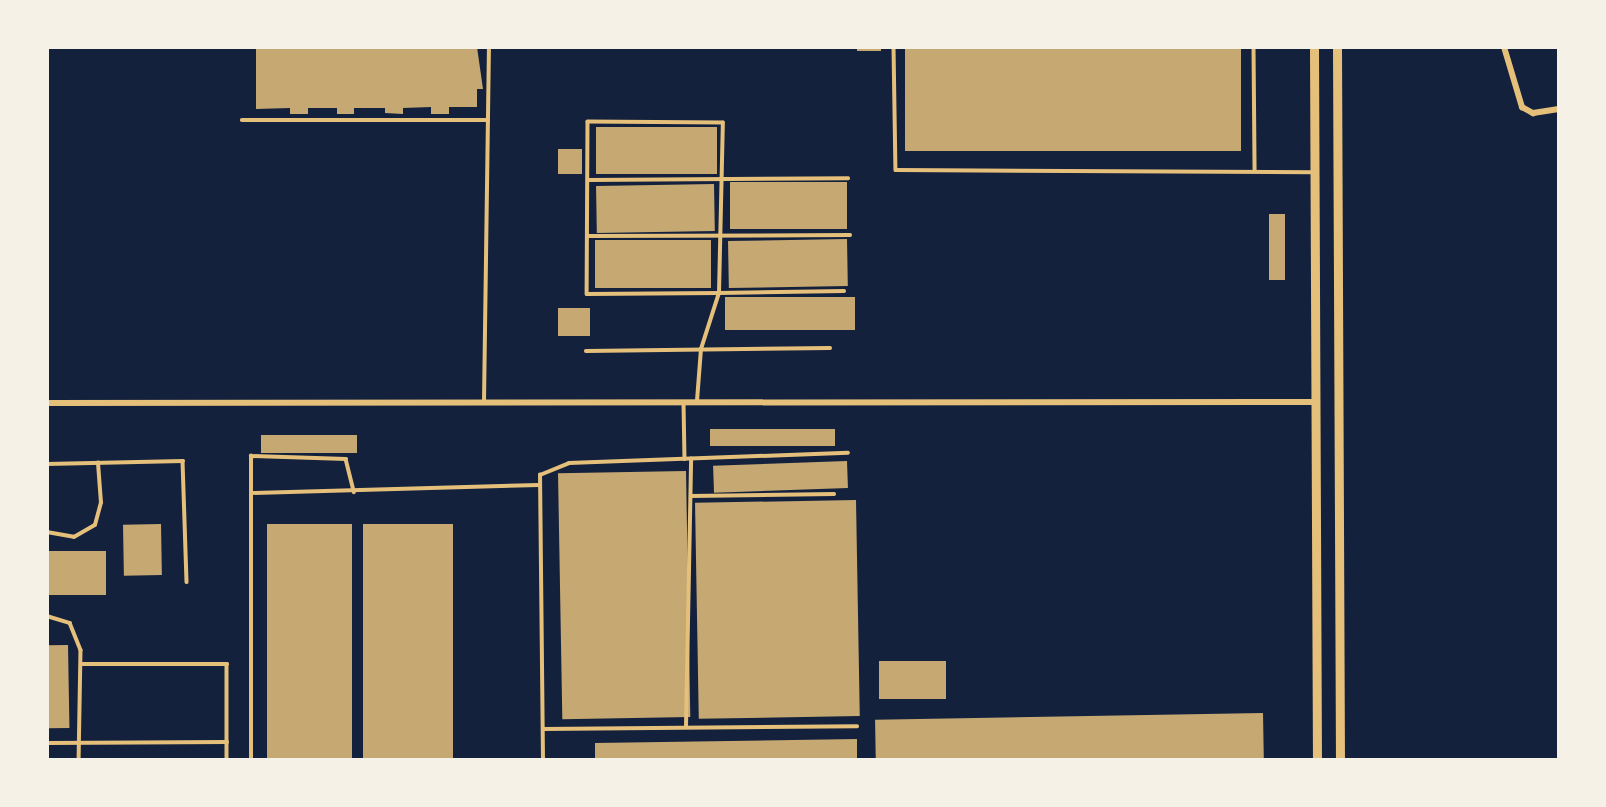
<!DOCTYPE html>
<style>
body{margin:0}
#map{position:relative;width:1606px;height:807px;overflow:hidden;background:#14213d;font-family:Helvetica,sans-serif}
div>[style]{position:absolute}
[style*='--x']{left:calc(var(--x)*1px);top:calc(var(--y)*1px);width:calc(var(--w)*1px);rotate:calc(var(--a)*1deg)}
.building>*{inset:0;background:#c6a872;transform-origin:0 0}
.service>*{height:3.5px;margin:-1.75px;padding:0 1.75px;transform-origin:1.75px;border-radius:1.75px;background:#e5c07b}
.minor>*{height:6px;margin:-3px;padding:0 3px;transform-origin:3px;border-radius:3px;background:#e5c07b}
.secondary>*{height:9px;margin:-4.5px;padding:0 4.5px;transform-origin:4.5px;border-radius:4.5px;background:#e5c07b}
span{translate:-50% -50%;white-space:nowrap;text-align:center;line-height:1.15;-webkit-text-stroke:7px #f6f1e7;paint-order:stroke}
.frame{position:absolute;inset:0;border:49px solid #f6f1e7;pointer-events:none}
</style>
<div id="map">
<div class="building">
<i style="clip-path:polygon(256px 47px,477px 47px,483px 89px,477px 89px,477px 107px,449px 107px,449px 114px,431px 114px,431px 107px,403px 108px,403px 114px,385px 113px,385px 108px,354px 108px,354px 114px,337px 114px,337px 108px,308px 108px,308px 114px,290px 114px,290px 108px,256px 109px)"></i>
<i style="left:857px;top:47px;width:24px;height:4px"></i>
<i style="left:905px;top:47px;width:336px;height:104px"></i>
<i style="left:717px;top:127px;width:47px;height:121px;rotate:90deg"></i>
<i style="left:582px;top:149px;width:25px;height:24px;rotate:90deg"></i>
<i style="left:847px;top:182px;width:47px;height:117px;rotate:90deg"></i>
<i style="left:714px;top:184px;width:47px;height:118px;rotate:89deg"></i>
<i style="left:1269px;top:214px;width:16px;height:66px"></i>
<i style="left:847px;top:239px;width:47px;height:119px;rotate:89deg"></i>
<i style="left:595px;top:240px;width:116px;height:48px"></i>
<i style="left:855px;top:297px;width:33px;height:130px;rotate:90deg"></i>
<i style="left:558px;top:308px;width:32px;height:28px"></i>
<i style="left:835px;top:429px;width:17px;height:125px;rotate:90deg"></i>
<i style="left:357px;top:435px;width:18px;height:96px;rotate:90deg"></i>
<i style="left:847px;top:461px;width:27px;height:134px;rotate:88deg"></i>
<i style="left:686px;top:471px;width:246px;height:128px;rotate:89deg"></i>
<i style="left:856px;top:500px;width:216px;height:161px;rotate:89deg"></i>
<i style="left:161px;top:524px;width:51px;height:38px;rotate:89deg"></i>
<i style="left:267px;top:524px;width:85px;height:236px"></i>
<i style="left:363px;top:524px;width:90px;height:236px"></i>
<i style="left:106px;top:551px;width:44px;height:59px;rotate:90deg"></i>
<i style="left:68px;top:645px;width:83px;height:21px;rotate:89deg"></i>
<i style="left:946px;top:661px;width:38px;height:67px;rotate:90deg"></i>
<i style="left:1263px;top:713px;width:47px;height:388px;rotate:89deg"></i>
<i style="clip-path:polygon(857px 739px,857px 760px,595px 760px,595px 743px)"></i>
</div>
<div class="service">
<i style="--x:894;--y:47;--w:123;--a:89.1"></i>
<i style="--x:896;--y:170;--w:417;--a:0.3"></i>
<i style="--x:1254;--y:47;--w:123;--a:89.5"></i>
<i style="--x:242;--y:120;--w:246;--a:0"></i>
<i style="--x:588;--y:180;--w:260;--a:-0.4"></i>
<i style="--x:588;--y:236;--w:262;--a:-0.2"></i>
<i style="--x:586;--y:351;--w:244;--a:-0.7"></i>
<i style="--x:697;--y:401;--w:52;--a:-85.6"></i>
<i style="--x:701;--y:349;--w:59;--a:-72.2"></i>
<i style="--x:719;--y:293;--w:170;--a:-88.7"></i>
<i style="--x:723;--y:123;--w:135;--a:-179.6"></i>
<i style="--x:588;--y:122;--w:172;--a:90.3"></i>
<i style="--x:587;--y:294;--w:132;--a:-0.4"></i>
<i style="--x:719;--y:293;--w:125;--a:-0.9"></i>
<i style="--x:484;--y:402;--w:355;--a:-89.2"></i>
<i style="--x:684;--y:403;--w:56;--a:89"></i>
<i style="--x:47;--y:464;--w:136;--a:-1.3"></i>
<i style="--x:183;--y:461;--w:121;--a:88.1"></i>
<i style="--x:251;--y:493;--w:288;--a:-1.6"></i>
<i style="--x:691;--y:496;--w:143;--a:-0.8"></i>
<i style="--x:47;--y:532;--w:27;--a:10"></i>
<i style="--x:74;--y:537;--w:24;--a:-30"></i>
<i style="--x:95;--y:525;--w:23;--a:-75"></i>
<i style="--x:101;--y:503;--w:40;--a:-94.3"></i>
<i style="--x:47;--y:616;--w:24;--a:17"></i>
<i style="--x:70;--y:623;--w:29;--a:68"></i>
<i style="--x:81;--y:650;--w:110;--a:91"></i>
<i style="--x:81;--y:664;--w:146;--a:0"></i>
<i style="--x:227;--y:664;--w:96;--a:90"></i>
<i style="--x:686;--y:726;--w:267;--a:-88.9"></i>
<i style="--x:543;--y:729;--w:314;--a:-0.5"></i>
<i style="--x:47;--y:743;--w:180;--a:-0.3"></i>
<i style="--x:251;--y:760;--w:304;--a:-90"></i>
<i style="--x:251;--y:456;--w:95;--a:1.8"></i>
<i style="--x:346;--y:459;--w:34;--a:76"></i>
<i style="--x:543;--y:760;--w:285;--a:-90.6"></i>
<i style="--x:540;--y:475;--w:31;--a:-22"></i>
<i style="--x:569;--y:463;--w:279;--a:-2.1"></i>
</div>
<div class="minor">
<i style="--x:1504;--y:47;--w:63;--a:73.3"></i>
<i style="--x:1522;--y:107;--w:13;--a:29"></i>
<i style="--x:1533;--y:113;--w:26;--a:-9"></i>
<i style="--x:47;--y:403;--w:1269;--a:-0.05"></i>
</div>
<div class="secondary">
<i style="--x:1314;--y:47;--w:713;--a:89.76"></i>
<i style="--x:1337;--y:47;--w:713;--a:89.76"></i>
</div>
<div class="frame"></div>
</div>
